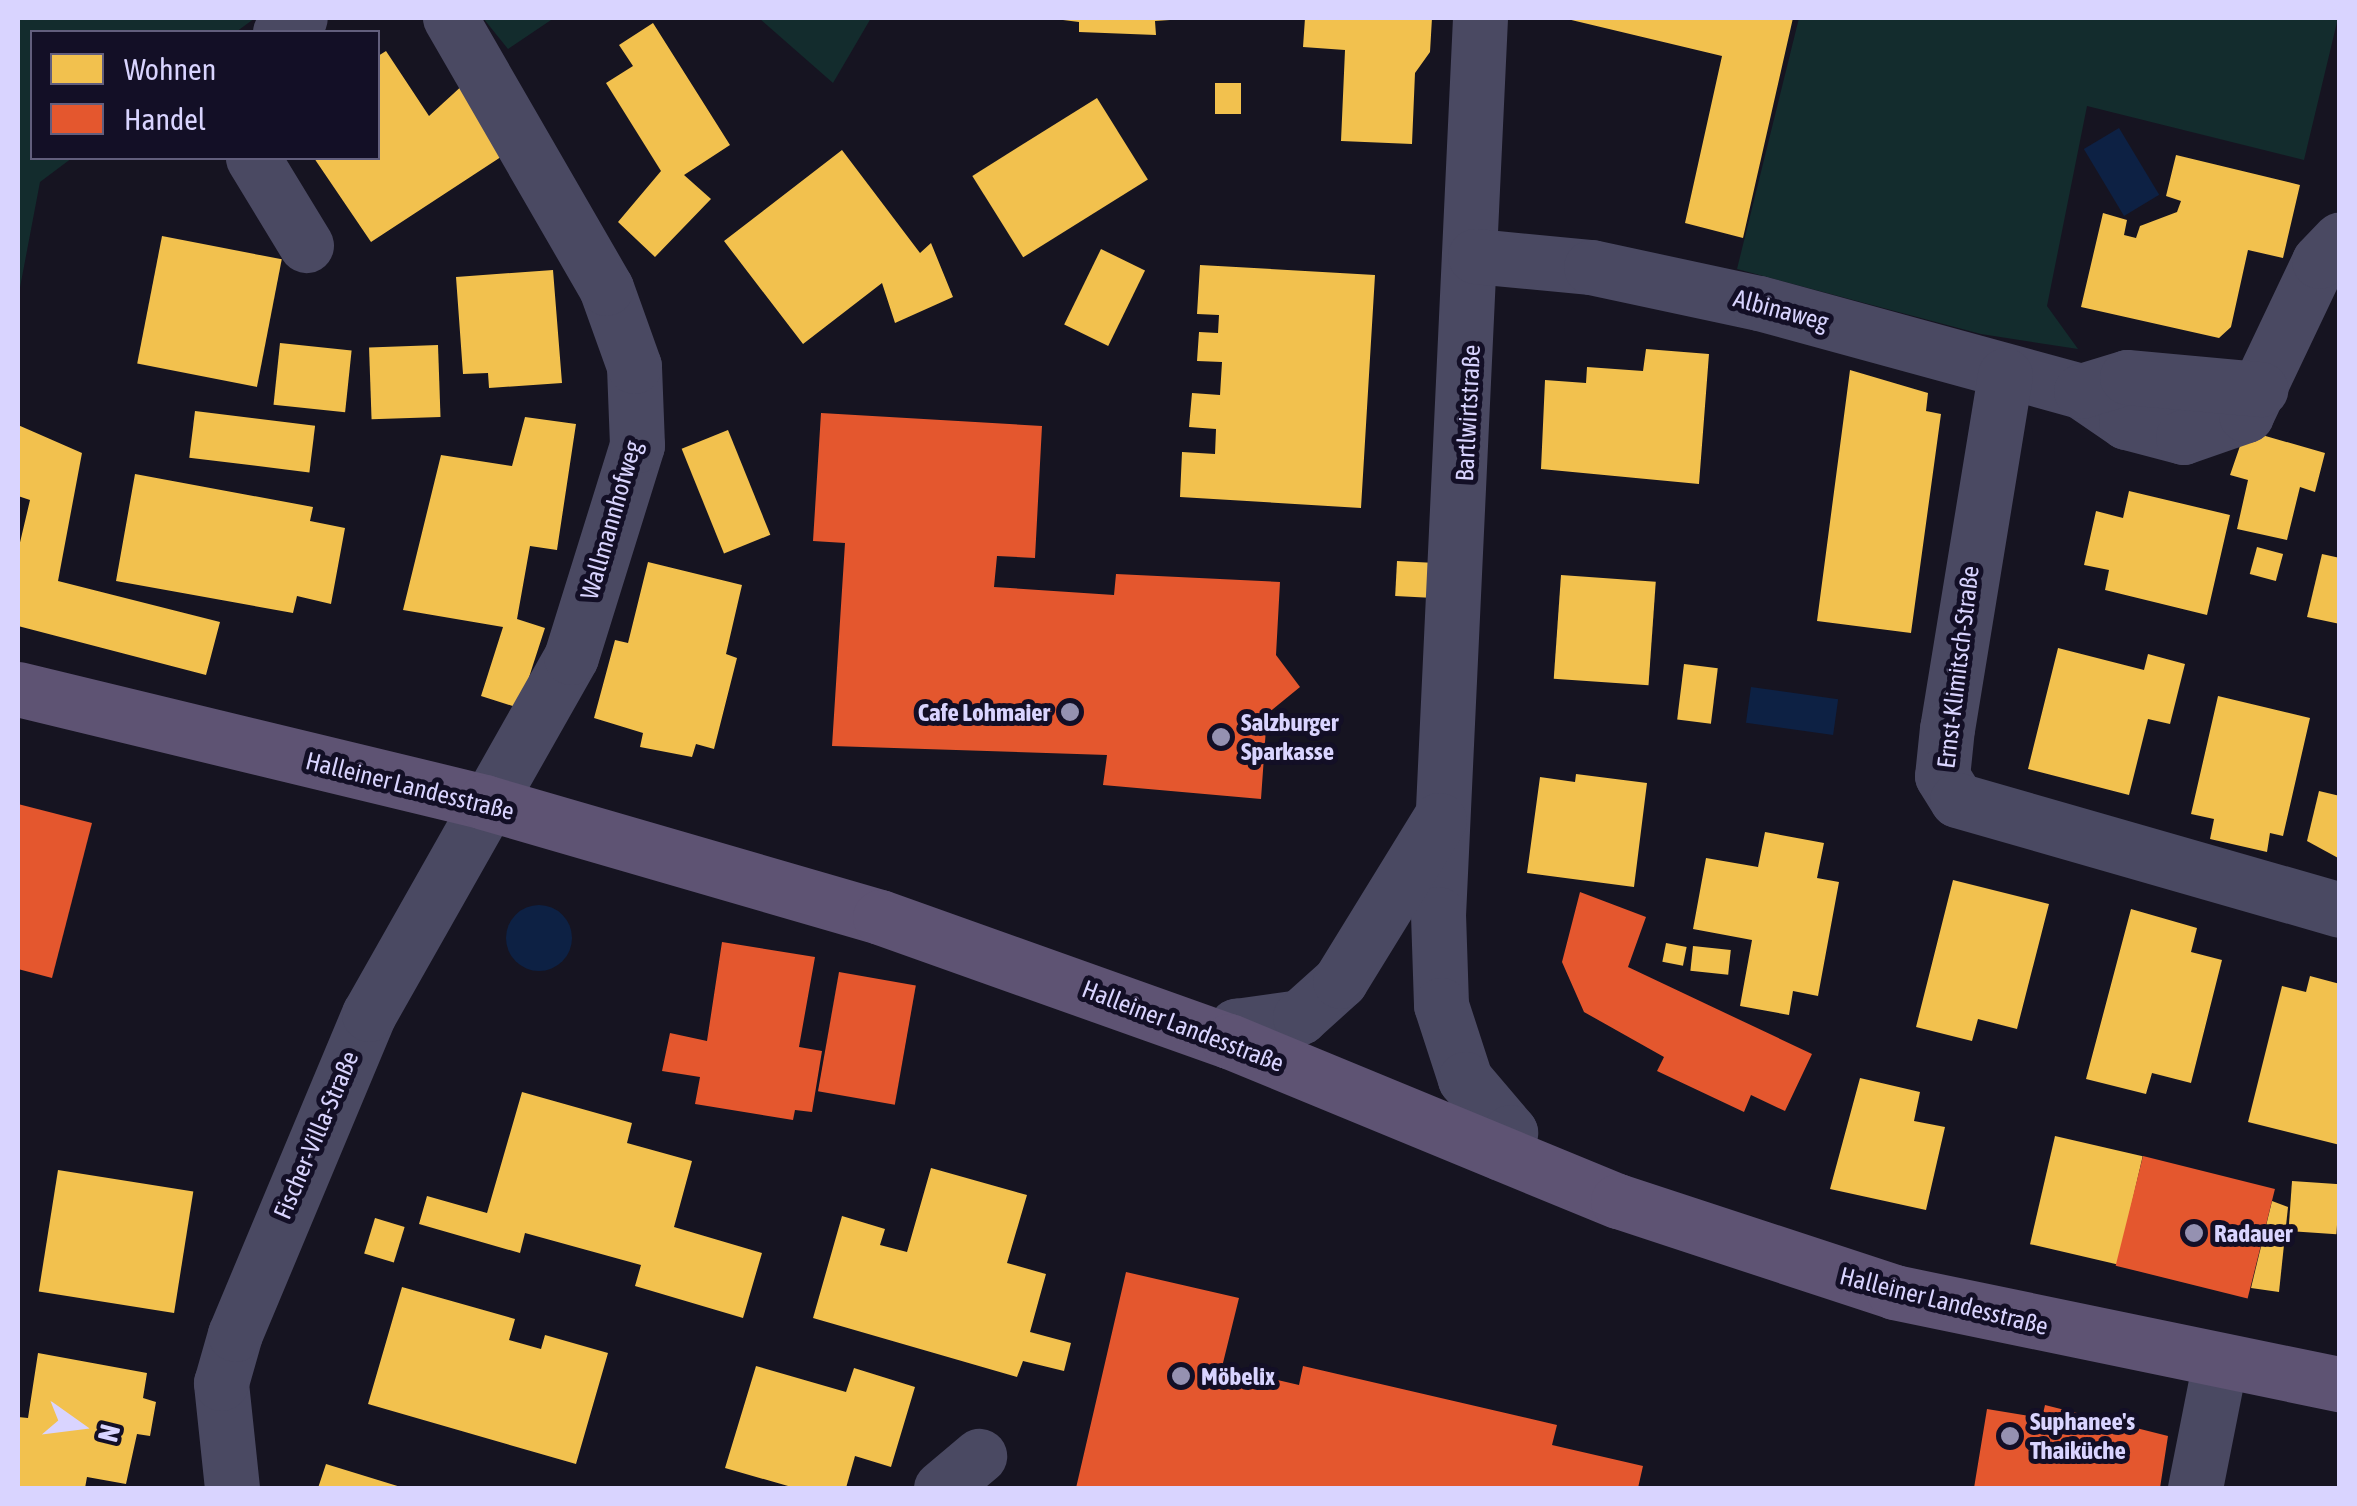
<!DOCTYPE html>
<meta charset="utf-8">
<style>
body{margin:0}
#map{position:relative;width:2357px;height:1506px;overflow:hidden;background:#161421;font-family:"Asap Condensed",sans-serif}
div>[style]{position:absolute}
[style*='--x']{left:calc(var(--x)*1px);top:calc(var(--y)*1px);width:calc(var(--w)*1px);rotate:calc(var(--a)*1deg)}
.green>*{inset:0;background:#132c2d}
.water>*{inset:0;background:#0d2144;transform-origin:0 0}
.round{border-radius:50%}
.homes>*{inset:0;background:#f2c14e;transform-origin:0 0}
.shops>*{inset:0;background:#e4572e;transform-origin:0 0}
.minor>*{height:55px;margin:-27.5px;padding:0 27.5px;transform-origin:27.5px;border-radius:27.5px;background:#4a4962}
.major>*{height:55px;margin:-27.5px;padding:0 27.5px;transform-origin:27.5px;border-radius:27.5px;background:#5e5373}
.dots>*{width:28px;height:28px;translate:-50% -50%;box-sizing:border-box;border:5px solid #130f26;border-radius:50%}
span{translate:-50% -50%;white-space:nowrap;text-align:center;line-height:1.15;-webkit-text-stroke:10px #130f26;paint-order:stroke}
.street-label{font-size:25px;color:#d9d4ff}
.poi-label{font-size:25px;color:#d9d4ff;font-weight:700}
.right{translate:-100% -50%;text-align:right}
.left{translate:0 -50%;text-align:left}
.frame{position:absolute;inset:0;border:20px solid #d9d4ff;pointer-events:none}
.legend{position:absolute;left:30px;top:30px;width:350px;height:130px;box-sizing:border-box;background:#130f26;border:2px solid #625e7d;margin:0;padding:12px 18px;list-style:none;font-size:30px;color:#d9d4ff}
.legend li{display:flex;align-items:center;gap:20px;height:50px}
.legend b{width:50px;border:2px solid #625e7d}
.north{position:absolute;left:30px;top:1376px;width:100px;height:100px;-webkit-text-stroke:8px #130f26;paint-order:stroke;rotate:104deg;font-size:28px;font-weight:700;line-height:40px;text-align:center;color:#d9d4ff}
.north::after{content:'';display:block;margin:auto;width:35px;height:45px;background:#d9d4ff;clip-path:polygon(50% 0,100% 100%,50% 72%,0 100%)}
</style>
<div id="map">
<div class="green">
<i style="clip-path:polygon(18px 18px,255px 18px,236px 32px,32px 32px,32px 158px,72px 158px,40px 182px,18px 298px)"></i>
<i style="clip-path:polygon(483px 18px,554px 18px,508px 49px)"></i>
<i style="clip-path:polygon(759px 18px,871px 18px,833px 83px)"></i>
<i style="clip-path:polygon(1799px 18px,2338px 18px,2304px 160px,2087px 106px,2047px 306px,2078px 349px,1981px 334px,1737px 269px)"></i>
</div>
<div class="water">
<i style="left:2119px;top:128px;width:78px;height:41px;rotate:59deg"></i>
<i style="left:1751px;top:687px;width:88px;height:36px;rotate:8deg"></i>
<i class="round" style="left:506px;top:905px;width:66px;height:66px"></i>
</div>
<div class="homes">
<i style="clip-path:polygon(1047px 18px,1170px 18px,1170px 20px,1155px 21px,1156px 35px,1079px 32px,1079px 22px)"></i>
<i style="clip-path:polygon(1305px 18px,1432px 18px,1430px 52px,1415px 73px,1412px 144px,1341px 141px,1345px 50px,1303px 47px)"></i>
<i style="clip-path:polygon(1563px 18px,1793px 18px,1743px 238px,1685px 223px,1722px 56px)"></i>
<i style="clip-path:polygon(653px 23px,730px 145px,684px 175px,711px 199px,655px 257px,618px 222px,661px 171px,606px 83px,633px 66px,619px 45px)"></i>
<i style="clip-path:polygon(386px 51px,429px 116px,465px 83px,510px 151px,371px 242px,314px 158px,378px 158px,378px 56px)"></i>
<i style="left:1215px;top:83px;width:26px;height:31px"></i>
<i style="left:1097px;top:98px;width:96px;height:147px;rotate:58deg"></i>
<i style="clip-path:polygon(842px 150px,920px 253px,931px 243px,953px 297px,895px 323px,882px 283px,803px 344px,724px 241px)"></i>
<i style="clip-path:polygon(2176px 155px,2300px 185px,2283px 258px,2248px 250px,2231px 327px,2219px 338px,2081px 307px,2103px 213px,2127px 220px,2124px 235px,2136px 238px,2140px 226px,2177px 212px,2181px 201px,2166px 196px)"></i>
<i style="left:162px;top:236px;width:122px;height:130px;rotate:11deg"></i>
<i style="left:1101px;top:249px;width:49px;height:84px;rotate:26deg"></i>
<i style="clip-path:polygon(1200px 265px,1375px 275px,1361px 508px,1180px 497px,1182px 452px,1215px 454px,1216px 429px,1189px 427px,1192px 393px,1220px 395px,1222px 362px,1197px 361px,1199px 332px,1218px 333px,1219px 315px,1197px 314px)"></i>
<i style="clip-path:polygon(553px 270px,562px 383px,489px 388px,488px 373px,463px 374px,456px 277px)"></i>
<i style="left:280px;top:343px;width:72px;height:62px;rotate:6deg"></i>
<i style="left:438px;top:345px;width:72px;height:69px;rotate:88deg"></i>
<i style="clip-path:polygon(1646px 349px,1709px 354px,1699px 484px,1541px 469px,1545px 380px,1586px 383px,1587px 367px,1643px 371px)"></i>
<i style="clip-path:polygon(1850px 370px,1928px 393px,1926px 411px,1941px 414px,1911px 633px,1817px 621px)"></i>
<i style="left:195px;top:411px;width:121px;height:47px;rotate:7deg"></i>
<i style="clip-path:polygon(525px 417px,576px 424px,557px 550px,530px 546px,517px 619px,545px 628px,519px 708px,481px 696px,503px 627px,403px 610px,441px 455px,512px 466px)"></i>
<i style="clip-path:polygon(18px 425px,82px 453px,58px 581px,220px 622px,206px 675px,18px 626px,18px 551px,30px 500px,18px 496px)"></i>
<i style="left:728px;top:430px;width:113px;height:50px;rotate:68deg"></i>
<i style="clip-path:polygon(2262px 435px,2325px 453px,2315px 492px,2300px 487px,2287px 540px,2237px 529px,2248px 480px,2230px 475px,2240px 446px)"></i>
<i style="clip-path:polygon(135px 474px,313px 507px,310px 521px,345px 528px,331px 604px,297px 596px,293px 613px,116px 581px)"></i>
<i style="clip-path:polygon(2129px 491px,2230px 515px,2207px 615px,2105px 590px,2109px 570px,2084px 565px,2096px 511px,2123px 518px)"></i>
<i style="left:2257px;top:547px;width:27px;height:28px;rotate:15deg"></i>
<i style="clip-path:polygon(2322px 554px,2340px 558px,2340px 624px,2307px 617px)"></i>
<i style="left:1397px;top:561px;width:34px;height:35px;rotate:3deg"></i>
<i style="clip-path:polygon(648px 562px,742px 585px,726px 654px,737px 658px,714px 749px,696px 744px,692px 757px,640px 747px,643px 733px,594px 718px,615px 640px,628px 643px)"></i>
<i style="left:1561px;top:575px;width:95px;height:104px;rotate:4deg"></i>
<i style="clip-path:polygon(2058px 648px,2144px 670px,2148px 654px,2185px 664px,2170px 724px,2148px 719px,2129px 795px,2028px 769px)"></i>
<i style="left:1684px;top:664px;width:34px;height:56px;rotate:7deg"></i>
<i style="clip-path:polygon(2218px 696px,2310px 718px,2283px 836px,2270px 833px,2267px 852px,2210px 839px,2214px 819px,2191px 814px)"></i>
<i style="clip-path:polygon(1576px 774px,1647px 783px,1634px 887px,1527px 873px,1540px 777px,1575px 782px)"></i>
<i style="clip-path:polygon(2319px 791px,2340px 796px,2340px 859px,2307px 841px)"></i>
<i style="clip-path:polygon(1765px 832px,1824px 843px,1817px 878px,1839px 882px,1818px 996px,1793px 991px,1789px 1015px,1740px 1006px,1752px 940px,1693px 929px,1706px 858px,1758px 867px)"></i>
<i style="clip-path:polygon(1953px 880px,2049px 904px,2017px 1029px,1978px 1019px,1972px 1041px,1916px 1027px)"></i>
<i style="clip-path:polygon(2131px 909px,2197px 928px,2191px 952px,2222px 960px,2191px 1083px,2152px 1073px,2146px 1094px,2086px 1079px)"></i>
<i style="left:1666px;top:943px;width:21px;height:19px;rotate:11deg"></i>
<i style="left:1693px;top:946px;width:38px;height:25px;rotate:6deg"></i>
<i style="clip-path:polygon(2310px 976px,2340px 984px,2340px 1145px,2248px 1122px,2282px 986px,2306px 992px)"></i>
<i style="clip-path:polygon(1860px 1078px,1920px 1092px,1914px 1121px,1945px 1127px,1926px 1210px,1830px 1189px)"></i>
<i style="clip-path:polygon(522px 1092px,632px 1123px,627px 1143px,692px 1161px,674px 1227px,762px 1253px,743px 1318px,635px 1286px,641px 1265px,525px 1233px,520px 1253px,419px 1224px,427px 1196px,487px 1213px)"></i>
<i style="left:2055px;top:1136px;width:90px;height:111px;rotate:13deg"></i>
<i style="clip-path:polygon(931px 1168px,1027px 1195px,1007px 1263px,1046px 1274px,1030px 1332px,1071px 1343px,1064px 1371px,1023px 1361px,1017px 1377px,813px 1318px,842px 1216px,885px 1229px,880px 1245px,907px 1252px)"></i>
<i style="left:58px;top:1170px;width:137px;height:123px;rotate:9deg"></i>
<i style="left:2292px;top:1181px;width:48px;height:50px;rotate:4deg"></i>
<i style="clip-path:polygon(2272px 1201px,2288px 1207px,2279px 1292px,2251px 1288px)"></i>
<i style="left:375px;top:1218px;width:31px;height:37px;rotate:17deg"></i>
<i style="clip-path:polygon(402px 1287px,515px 1319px,509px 1340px,541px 1349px,545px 1335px,608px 1353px,576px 1464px,368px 1404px)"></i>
<i style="clip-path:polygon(38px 1353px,147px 1373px,143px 1398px,156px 1402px,150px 1436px,137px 1434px,126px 1484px,87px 1477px,85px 1488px,18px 1488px,18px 1417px,28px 1418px)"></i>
<i style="clip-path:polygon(756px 1366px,846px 1392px,854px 1368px,915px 1387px,891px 1467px,855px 1456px,846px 1488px,795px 1488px,725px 1468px)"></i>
<i style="clip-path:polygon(326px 1464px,404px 1488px,318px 1488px)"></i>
</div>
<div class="shops">
<i style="clip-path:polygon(821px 413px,1042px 426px,1035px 558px,997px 556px,994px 587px,1114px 595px,1116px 574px,1280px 582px,1276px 655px,1300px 687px,1267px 714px,1261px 799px,1103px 785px,1107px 755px,832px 746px,845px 543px,813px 541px)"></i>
<i style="clip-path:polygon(18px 804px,92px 823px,52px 978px,18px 969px)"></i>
<i style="clip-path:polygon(1580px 892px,1646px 917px,1628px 967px,1812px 1054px,1785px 1111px,1751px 1095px,1744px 1112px,1657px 1071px,1664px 1057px,1584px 1012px,1562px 962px)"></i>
<i style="clip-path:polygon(722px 942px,815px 957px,799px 1047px,822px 1051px,812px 1112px,795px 1110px,793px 1120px,695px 1104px,700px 1077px,662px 1071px,670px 1033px,707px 1041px)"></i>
<i style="left:839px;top:972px;width:78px;height:121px;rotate:10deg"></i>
<i style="left:2143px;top:1156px;width:136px;height:113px;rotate:14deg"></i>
<i style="clip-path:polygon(1126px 1272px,1239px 1298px,1222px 1367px,1299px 1385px,1303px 1366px,1557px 1425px,1552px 1445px,1643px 1466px,1638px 1488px,1076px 1488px)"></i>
<i style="clip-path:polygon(2045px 1405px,2168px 1436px,2160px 1488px,1974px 1488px,1987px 1409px,2042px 1418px)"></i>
</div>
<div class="minor">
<i style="--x:1480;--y:18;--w:897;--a:92.68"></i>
<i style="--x:1438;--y:914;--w:91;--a:88.1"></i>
<i style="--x:1441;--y:1005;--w:78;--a:72"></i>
<i style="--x:1465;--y:1079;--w:70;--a:49.7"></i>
<i style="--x:1510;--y:1132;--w:23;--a:113"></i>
<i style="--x:280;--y:32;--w:24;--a:-35"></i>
<i style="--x:253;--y:158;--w:102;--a:58.7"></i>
<i style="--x:1475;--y:256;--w:117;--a:5.4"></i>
<i style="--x:1591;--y:267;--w:172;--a:12.1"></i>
<i style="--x:1759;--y:303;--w:334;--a:15.3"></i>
<i style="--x:2081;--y:391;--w:55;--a:34.6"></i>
<i style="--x:2126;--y:422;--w:59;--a:14.7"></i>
<i style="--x:2183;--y:437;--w:67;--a:-19.2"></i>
<i style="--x:2246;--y:415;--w:170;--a:-64.6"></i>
<i style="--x:2319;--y:261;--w:30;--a:-46"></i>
<i style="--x:2005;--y:375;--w:358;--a:99.3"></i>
<i style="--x:1947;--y:728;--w:48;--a:95.9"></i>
<i style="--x:1942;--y:776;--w:28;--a:58"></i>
<i style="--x:1957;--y:800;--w:398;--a:16"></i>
<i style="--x:2081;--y:391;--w:48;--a:-16.9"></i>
<i style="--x:2127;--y:377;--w:134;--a:5.2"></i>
<i style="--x:1229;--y:1041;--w:17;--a:-65"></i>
<i style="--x:1236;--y:1026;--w:65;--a:-8"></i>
<i style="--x:1300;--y:1017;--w:54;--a:-42"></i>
<i style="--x:1340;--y:981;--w:189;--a:-58.4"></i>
<i style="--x:232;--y:1488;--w:106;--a:-96"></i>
<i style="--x:221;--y:1383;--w:51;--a:-74.1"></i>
<i style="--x:235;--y:1334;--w:347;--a:-67.3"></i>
<i style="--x:369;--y:1014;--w:410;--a:-60.5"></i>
<i style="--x:571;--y:657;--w:222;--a:-72.7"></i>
<i style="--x:637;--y:445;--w:79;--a:-92.2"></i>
<i style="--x:634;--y:366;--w:83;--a:-109.7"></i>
<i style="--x:606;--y:288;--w:312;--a:-120"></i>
<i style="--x:941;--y:1488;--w:50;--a:-40.1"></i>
<i style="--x:2195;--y:1488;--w:128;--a:-78.8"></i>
</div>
<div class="major">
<i style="--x:18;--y:689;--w:480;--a:13.6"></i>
<i style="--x:484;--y:802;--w:412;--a:16.2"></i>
<i style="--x:880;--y:917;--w:370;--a:19.6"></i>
<i style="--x:1229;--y:1041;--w:421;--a:22.4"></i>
<i style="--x:1618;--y:1201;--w:291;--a:18.2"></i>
<i style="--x:1894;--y:1292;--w:455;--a:11.7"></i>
</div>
<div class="dots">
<i style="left:1070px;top:712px;background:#9591b1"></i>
<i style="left:1221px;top:737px;background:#9591b1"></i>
<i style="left:2194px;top:1233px;background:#9591b1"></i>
<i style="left:1181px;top:1376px;background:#9591b1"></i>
<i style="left:2010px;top:1436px;background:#9591b1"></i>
</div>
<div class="street-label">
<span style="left:1781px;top:310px;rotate:15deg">Albinaweg</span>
<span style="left:1468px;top:413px;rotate:-87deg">Bartlwirtstraße</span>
<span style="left:611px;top:520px;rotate:-74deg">Wallmannhofweg</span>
<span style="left:1958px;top:667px;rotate:-83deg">Ernst-Klimitsch-Straße</span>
<span style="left:410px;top:786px;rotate:14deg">Halleiner Landesstraße</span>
<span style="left:1183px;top:1026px;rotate:21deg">Halleiner Landesstraße</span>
<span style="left:316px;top:1135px;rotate:-67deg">Fischer-Villa-Straße</span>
<span style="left:1944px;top:1301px;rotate:14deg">Halleiner Landesstraße</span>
</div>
<div class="poi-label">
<span class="right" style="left:1050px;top:712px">Cafe Lohmaier</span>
<span class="left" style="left:1241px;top:737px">Salzburger<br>Sparkasse</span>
<span class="left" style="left:2214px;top:1233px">Radauer</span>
<span class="left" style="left:1201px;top:1376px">Möbelix</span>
<span class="left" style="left:2030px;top:1436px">Suphanee's<br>Thaiküche</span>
</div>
<div class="frame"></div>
<ul class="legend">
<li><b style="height:28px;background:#f2c14e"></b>Wohnen</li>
<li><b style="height:28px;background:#e4572e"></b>Handel</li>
</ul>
<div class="north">N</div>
</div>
